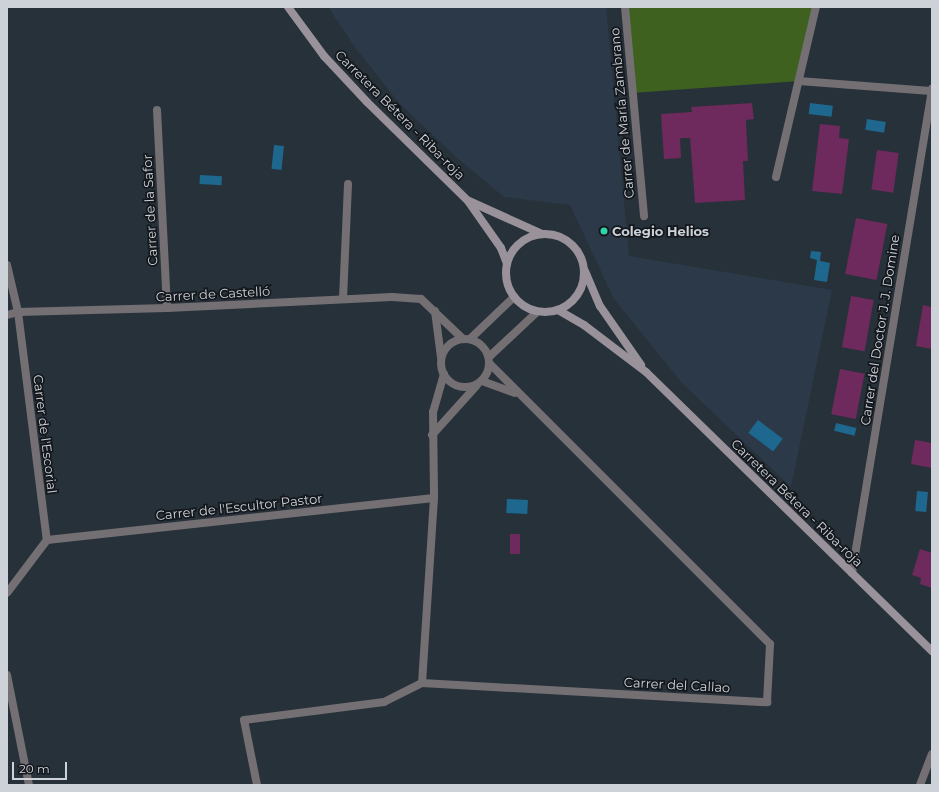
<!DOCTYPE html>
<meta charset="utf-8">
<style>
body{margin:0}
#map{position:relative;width:939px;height:792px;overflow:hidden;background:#27313a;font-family:Montserrat,sans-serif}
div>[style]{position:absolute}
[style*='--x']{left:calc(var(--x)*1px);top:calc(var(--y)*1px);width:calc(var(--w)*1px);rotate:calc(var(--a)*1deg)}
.built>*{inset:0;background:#2c3948}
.green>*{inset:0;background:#3e611f}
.water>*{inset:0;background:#1e688f;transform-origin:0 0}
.building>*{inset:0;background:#6e295d;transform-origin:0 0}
.minor>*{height:8px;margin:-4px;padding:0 4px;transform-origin:4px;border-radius:4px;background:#746f73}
.minor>.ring{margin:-4px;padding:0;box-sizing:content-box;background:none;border:8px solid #746f73;border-radius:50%}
.secondary>*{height:8px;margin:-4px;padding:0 4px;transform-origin:4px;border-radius:4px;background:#9a929a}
.secondary>.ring{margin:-4px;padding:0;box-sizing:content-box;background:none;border:8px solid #9a929a;border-radius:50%}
.dots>*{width:11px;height:11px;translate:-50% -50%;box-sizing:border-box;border:2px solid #14181d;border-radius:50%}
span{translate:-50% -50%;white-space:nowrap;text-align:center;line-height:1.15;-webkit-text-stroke:3.5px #14181d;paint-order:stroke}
.street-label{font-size:13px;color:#ccd2d8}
.poi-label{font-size:13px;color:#ccd2d8;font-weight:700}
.left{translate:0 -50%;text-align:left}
.frame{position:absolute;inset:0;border:8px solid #ccd2d8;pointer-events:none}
.scale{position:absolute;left:12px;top:762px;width:55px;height:18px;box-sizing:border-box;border:2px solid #ccd2d8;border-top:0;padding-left:5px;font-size:12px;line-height:14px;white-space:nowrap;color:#ccd2d8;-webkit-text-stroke:3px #14181d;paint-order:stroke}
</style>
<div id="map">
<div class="built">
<i style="clip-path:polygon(328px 7px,606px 7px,629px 256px,832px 290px,791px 487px,682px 383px,614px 299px,570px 205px,504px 197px,456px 157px,399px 103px,354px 46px)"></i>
</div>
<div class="green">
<i style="clip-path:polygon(625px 7px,816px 7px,799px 81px,632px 93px)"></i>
</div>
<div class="water">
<i style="left:810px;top:103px;width:23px;height:11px;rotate:7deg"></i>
<i style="left:867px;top:119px;width:19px;height:11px;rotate:9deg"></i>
<i style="left:274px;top:145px;width:10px;height:24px;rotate:6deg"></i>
<i style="left:200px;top:175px;width:22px;height:9px;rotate:3deg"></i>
<i style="clip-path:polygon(811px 251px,821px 252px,820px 261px,830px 263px,827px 282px,814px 280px,817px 260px,810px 258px)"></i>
<i style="left:758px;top:420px;width:31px;height:16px;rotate:37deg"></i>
<i style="left:836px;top:423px;width:21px;height:8px;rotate:14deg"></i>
<i style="left:917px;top:491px;width:11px;height:20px;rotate:5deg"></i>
<i style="left:507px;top:499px;width:21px;height:14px;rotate:3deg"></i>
</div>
<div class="building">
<i style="clip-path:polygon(752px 103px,754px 119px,746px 120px,748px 161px,743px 161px,745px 200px,695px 203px,690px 138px,680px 138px,681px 158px,664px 159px,661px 114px,692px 112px,691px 107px)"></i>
<i style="clip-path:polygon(820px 124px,840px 126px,839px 138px,849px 139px,842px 194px,812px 191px)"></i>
<i style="left:877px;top:150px;width:22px;height:40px;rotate:8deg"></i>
<i style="left:856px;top:218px;width:32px;height:57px;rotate:11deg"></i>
<i style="left:851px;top:296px;width:23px;height:52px;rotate:10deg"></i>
<i style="clip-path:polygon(923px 305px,932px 307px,932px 349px,916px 346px)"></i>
<i style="left:840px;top:369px;width:25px;height:46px;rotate:11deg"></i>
<i style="clip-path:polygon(915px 440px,932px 443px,932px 468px,911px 464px)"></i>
<i style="left:510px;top:534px;width:10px;height:20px"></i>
<i style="clip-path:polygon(920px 549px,932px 553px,932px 588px,920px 584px,921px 578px,912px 575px)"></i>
</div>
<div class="minor">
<i style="--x:625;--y:7;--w:210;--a:84.8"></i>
<i style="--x:799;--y:81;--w:132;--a:4.3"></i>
<i style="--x:157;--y:110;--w:198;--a:87.1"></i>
<i style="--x:776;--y:177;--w:175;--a:-76.8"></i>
<i style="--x:7;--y:265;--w:48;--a:76.8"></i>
<i style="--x:18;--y:312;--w:230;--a:82.8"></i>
<i style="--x:47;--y:540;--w:66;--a:127"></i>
<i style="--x:343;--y:299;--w:115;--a:-87.5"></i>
<i style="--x:435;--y:311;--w:46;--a:82.6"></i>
<i style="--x:7;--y:315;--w:11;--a:-15"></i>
<i style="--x:18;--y:312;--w:149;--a:-1.5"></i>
<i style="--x:167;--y:308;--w:225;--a:-2.8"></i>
<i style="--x:392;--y:297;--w:29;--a:4"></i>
<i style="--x:421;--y:299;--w:58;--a:43.6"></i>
<i class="ring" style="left:441px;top:339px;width:40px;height:40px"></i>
<i style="--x:470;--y:339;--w:61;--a:-43.7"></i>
<i style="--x:489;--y:357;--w:66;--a:-43.2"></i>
<i style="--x:444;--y:374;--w:40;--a:106"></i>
<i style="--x:433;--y:412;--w:86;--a:89.3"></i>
<i style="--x:434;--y:498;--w:185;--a:93.7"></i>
<i style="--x:422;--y:683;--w:346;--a:3.2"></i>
<i style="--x:767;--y:702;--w:58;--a:-87"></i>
<i style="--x:770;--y:644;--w:396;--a:-135"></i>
<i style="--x:482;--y:381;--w:35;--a:20"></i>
<i style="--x:432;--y:435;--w:67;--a:-48"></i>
<i style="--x:47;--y:540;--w:389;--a:-6.2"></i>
<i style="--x:852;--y:573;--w:491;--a:-80.6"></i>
<i style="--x:7;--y:675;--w:112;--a:78.7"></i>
<i style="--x:257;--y:785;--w:66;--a:-101.3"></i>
<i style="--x:244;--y:720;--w:141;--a:-7.3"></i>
<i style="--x:384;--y:702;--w:42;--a:-26.6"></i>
<i style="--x:920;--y:785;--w:33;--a:-69"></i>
</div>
<div class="secondary">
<i style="--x:288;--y:7;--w:61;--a:53.7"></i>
<i style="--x:324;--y:56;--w:63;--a:46.9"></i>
<i style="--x:367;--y:102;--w:141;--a:44.4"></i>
<i style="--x:468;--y:201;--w:57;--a:54.9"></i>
<i style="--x:501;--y:248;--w:17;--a:69"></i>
<i style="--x:469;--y:201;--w:80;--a:24.3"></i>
<i class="ring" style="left:506px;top:234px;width:70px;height:70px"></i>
<i style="--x:585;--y:271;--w:38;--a:67"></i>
<i style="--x:600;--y:306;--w:72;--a:55.2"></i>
<i style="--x:558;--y:310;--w:30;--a:30"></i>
<i style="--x:584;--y:325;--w:78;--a:37.2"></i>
<i style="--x:646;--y:372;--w:400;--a:44.3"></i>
</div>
<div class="dots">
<i style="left:604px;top:231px;background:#30d4a9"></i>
</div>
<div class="street-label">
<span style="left:622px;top:113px;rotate:-95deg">Carrer de María Zambrano</span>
<span style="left:400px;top:115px;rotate:45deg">Carretera Bétera - Riba-roja</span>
<span style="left:150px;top:210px;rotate:-93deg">Carrer de la Safor</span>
<span style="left:213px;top:294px;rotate:-3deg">Carrer de Castelló</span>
<span style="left:880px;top:330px;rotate:-81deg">Carrer del Doctor J. J. Domine</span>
<span style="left:45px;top:434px;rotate:83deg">Carrer de l'Escorial</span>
<span style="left:797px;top:503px;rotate:44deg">Carretera Bétera - Riba-roja</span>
<span style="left:239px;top:507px;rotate:-6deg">Carrer de l'Escultor Pastor</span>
<span style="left:677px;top:685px;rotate:3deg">Carrer del Callao</span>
</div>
<div class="poi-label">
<span class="left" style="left:612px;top:231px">Colegio Helios</span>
</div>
<div class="frame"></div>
<div class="scale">20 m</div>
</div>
